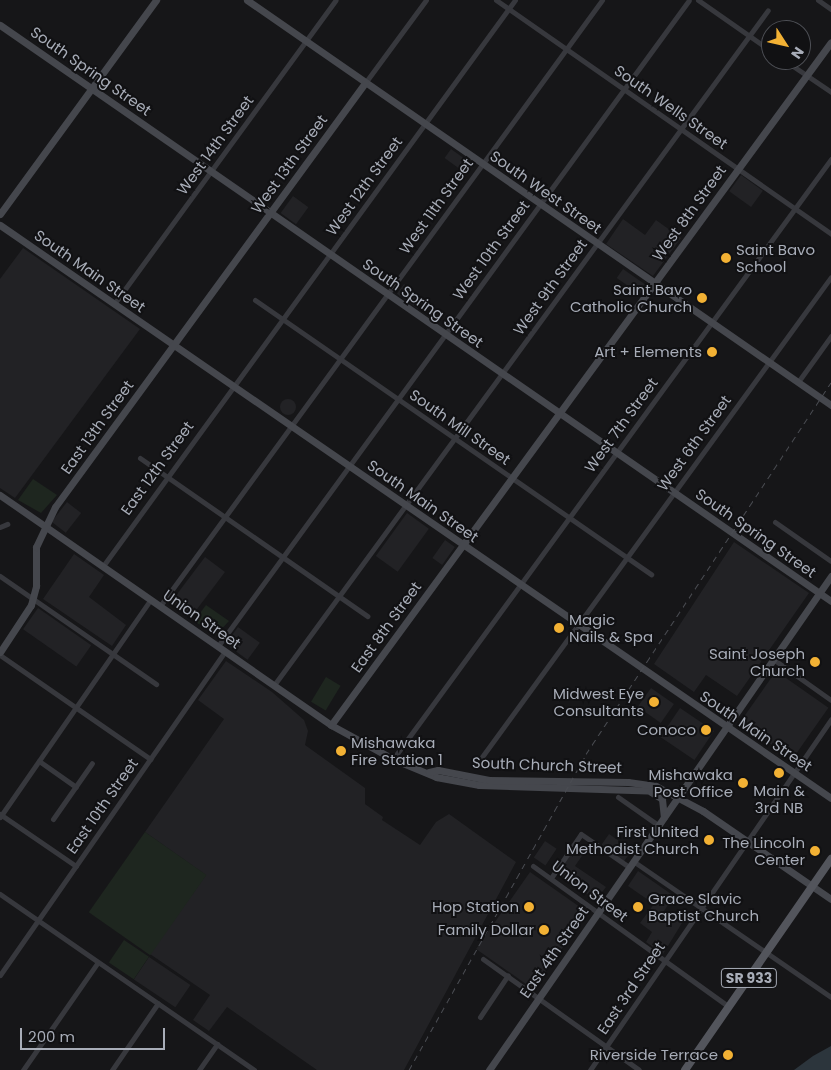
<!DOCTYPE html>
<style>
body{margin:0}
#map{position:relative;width:831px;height:1070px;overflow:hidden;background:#161618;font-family:Poppins,sans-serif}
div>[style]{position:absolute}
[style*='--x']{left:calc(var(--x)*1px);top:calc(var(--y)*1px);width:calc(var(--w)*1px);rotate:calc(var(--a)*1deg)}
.built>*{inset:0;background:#222225;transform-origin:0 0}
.round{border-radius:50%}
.green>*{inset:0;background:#1e261f;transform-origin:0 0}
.water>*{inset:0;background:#2c353c}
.street>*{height:5px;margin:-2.5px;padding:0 2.5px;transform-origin:2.5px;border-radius:2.5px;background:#37383d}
.secondary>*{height:7px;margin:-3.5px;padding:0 3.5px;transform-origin:3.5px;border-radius:3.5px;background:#45474d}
.primary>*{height:8px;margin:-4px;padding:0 4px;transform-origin:4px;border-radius:4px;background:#53555c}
.rail>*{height:1px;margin-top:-0.5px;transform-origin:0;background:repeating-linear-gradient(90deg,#4a4c52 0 6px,transparent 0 11px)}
.dots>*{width:14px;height:14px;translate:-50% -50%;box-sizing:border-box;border:2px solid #111113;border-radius:50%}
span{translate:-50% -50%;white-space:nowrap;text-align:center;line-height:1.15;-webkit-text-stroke:4px #111113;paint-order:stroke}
.shield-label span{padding:1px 4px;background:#111113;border:1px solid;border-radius:4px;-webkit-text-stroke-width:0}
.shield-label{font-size:14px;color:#a8adb8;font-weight:700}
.street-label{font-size:15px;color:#a8adb8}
.poi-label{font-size:15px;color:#a8adb8}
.left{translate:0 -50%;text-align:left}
.right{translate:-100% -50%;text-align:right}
.north{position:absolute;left:761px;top:20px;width:50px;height:50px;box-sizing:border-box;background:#111113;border:1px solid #4d4f55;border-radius:50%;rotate:125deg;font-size:14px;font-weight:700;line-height:20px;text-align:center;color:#a8adb8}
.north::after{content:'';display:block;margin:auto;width:18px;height:22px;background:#f2b134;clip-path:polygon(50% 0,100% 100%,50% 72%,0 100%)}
.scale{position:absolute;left:20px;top:1028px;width:145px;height:22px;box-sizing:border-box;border:2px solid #a8adb8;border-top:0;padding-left:6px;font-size:15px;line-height:18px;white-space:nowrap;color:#a8adb8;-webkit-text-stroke:4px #111113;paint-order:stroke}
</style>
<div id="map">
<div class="built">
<i style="left:451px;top:149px;width:27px;height:11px;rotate:36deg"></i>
<i style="left:741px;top:175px;width:27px;height:20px;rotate:36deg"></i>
<i style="left:293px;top:196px;width:19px;height:21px;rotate:36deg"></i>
<i style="clip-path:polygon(623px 219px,645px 235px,656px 220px,681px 238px,653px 276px,606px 244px)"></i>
<i style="clip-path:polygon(23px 248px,140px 329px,15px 498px,0 488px,0 279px)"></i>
<i style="left:623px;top:269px;width:28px;height:11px;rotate:35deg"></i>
<i style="left:404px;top:284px;width:26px;height:12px;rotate:36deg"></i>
<i class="round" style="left:280px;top:399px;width:16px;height:16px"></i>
<i style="left:67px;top:502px;width:18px;height:25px;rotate:38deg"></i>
<i style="left:407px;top:513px;width:27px;height:53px;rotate:36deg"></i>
<i style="left:445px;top:540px;width:12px;height:22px;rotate:35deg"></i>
<i style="clip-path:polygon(734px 542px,809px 593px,737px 696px,706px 675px,694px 692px,654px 664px)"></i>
<i style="clip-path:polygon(74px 554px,104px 575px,89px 597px,126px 625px,112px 646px,43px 599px)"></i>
<i style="left:205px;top:557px;width:25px;height:57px;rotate:37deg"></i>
<i style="left:38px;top:608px;width:65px;height:26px;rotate:35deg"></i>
<i style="left:238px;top:627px;width:27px;height:21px;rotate:36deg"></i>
<i style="clip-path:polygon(226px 661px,272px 692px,304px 720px,308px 731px,305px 745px,365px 788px,365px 804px,383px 817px,382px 820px,420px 845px,436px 822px,449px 814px,516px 862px,404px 1070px,317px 1070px,227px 1007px,209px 1031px,193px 1020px,210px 995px,150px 954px,206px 875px,145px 832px,224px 719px,198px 700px)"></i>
<i style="left:776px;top:671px;width:64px;height:63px;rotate:35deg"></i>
<i style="left:651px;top:688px;width:28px;height:23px;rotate:35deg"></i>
<i style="left:680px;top:708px;width:41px;height:35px;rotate:34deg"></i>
<i style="left:609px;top:834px;width:28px;height:14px;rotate:35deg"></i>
<i style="left:545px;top:841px;width:14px;height:20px;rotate:34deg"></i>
<i style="clip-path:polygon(575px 847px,584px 853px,575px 866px,606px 887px,596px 900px,557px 873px)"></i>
<i style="clip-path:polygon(638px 871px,674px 896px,664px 911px,682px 923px,663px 954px,646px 942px,652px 932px,640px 923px,654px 904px,628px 886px)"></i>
<i style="left:530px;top:872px;width:70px;height:94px;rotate:35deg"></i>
<i style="left:149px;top:957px;width:50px;height:27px;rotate:34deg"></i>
</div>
<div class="green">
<i style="clip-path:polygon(33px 479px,57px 495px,41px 513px,18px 500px)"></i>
<i style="clip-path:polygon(206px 605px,229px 621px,216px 635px,194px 621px)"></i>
<i style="left:326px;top:677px;width:17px;height:29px;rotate:31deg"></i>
<i style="left:145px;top:832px;width:75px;height:98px;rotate:35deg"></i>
<i style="left:124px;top:940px;width:30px;height:27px;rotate:34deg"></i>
</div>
<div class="water">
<i style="clip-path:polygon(831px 1046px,831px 1070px,794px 1070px,813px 1056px)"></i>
</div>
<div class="street">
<i style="--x:496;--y:0;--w:409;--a:34.9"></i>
<i style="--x:698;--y:0;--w:89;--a:34.9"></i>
<i style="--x:818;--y:0;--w:16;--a:35"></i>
<i style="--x:784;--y:60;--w:57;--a:34.2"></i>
<i style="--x:365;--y:83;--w:103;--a:-53.7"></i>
<i style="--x:255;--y:300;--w:482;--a:34.7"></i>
<i style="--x:114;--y:304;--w:376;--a:-53.9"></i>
<i style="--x:798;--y:382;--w:57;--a:-54.3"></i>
<i style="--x:140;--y:458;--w:277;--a:34.8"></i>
<i style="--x:775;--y:522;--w:68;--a:34.9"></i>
<i style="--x:0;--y:527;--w:8;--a:-23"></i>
<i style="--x:103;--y:566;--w:700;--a:-53.95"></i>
<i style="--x:0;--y:576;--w:190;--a:34.7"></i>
<i style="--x:160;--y:606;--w:750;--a:-53.89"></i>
<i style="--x:218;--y:646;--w:799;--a:-53.9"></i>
<i style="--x:0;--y:655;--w:183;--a:34.7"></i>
<i style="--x:773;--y:659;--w:71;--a:35.3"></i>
<i style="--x:274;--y:685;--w:836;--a:-53.8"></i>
<i style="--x:393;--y:759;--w:743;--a:-53.87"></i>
<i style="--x:39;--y:761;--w:45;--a:35.1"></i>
<i style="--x:476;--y:765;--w:603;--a:-53.97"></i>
<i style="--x:618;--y:797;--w:49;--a:35"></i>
<i style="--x:0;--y:814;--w:92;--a:34.4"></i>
<i style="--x:0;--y:817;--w:265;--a:-55.3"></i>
<i style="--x:53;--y:819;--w:68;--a:-55.1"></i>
<i style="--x:633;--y:861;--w:240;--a:34.5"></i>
<i style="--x:533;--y:866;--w:241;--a:35.7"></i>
<i style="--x:551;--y:878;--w:53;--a:-55.7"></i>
<i style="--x:581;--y:834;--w:58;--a:34.5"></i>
<i style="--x:0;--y:894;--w:309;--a:34.7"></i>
<i style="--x:483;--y:959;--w:191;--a:35.4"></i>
<i style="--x:0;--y:975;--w:394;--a:-55.2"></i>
<i style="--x:480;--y:1017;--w:50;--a:-56.3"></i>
<i style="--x:23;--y:1070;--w:131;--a:-55.2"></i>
<i style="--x:112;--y:1070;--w:81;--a:-55.5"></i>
<i style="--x:199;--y:1070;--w:32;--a:-55"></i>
<i style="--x:590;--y:1070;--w:426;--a:-55.5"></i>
</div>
<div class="secondary">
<i style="--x:247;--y:0;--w:711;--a:34.74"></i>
<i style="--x:0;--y:25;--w:1011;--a:34.73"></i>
<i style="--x:0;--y:214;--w:265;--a:-53.9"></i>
<i style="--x:0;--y:225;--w:1009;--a:34.59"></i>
<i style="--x:0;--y:495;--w:403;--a:34.8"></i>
<i style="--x:331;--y:725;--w:71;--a:28.7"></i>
<i style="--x:393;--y:759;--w:47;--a:22.7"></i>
<i style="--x:436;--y:777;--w:44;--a:10.5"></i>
<i style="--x:479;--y:785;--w:184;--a:1.9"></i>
<i style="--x:0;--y:652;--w:56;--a:-56.6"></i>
<i style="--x:31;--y:605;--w:20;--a:-75"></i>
<i style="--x:36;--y:586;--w:39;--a:-90"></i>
<i style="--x:36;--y:547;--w:44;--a:-64.6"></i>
<i style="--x:55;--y:507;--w:525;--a:-53.83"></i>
<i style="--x:331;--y:725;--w:846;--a:-53.79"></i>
<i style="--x:429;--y:772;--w:9;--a:-13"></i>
<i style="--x:438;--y:770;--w:52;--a:11.1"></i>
<i style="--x:489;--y:780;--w:139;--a:0.8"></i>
<i style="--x:628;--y:782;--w:28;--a:8"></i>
<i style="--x:656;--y:786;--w:53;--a:28"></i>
<i style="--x:703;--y:811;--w:155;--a:34.5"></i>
<i style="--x:651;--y:792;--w:13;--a:32"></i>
<i style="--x:662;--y:799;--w:18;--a:84"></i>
<i style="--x:489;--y:1070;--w:601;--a:-55.3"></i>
</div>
<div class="primary">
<i style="--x:685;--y:1070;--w:257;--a:-55.3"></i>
</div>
<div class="rail">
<i style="--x:409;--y:1070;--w:362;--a:-60.7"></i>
<i style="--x:586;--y:754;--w:445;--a:-56.6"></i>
</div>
<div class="dots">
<i style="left:726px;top:258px;background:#f2b134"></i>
<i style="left:702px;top:298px;background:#f2b134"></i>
<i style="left:712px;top:352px;background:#f2b134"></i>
<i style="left:559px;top:628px;background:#f2b134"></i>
<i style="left:815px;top:662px;background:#f2b134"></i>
<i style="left:654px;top:702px;background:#f2b134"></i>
<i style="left:706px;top:730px;background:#f2b134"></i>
<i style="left:341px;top:751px;background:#f2b134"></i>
<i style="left:779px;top:773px;background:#f2b134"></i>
<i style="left:743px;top:783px;background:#f2b134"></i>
<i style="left:709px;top:840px;background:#f2b134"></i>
<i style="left:815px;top:851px;background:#f2b134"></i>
<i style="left:529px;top:907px;background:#f2b134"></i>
<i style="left:638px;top:907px;background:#f2b134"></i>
<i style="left:544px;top:930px;background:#f2b134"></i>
<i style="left:728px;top:1055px;background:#f2b134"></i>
</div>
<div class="shield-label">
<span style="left:749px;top:978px">SR 933</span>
</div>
<div class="street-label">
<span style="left:91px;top:71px;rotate:35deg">South Spring Street</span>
<span style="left:671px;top:107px;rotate:35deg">South Wells Street</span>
<span style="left:215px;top:145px;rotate:-54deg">West 14th Street</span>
<span style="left:289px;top:164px;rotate:-54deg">West 13th Street</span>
<span style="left:364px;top:186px;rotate:-54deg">West 12th Street</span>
<span style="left:546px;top:192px;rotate:35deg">South West Street</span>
<span style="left:436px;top:206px;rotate:-54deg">West 11th Street</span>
<span style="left:689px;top:213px;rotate:-54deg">West 8th Street</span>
<span style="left:491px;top:250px;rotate:-54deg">West 10th Street</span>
<span style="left:90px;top:271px;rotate:35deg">South Main Street</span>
<span style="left:550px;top:287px;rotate:-54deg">West 9th Street</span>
<span style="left:423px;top:303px;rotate:35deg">South Spring Street</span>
<span style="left:621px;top:425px;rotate:-54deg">West 7th Street</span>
<span style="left:97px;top:427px;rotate:-54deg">East 13th Street</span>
<span style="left:460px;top:427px;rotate:35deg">South Mill Street</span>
<span style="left:694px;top:443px;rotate:-54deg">West 6th Street</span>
<span style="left:157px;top:468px;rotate:-54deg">East 12th Street</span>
<span style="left:423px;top:501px;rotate:35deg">South Main Street</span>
<span style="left:756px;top:533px;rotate:35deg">South Spring Street</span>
<span style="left:202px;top:619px;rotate:35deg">Union Street</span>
<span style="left:386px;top:627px;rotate:-54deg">East 8th Street</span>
<span style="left:756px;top:731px;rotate:34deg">South Main Street</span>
<span style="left:547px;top:765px;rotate:2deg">South Church Street</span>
<span style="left:102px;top:806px;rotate:-55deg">East 10th Street</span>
<span style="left:590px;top:891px;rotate:37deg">Union Street</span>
<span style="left:554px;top:952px;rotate:-55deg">East 4th Street</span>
<span style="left:631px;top:988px;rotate:-56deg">East 3rd Street</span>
</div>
<div class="poi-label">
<span class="left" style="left:736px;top:258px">Saint Bavo<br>School</span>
<span class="right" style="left:692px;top:298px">Saint Bavo<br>Catholic Church</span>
<span class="right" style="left:702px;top:352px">Art + Elements</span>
<span class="left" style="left:569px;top:628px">Magic<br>Nails &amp; Spa</span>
<span class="right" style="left:805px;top:662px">Saint Joseph<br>Church</span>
<span class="right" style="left:644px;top:702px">Midwest Eye<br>Consultants</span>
<span class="right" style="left:696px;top:730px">Conoco</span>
<span class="left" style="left:351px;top:751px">Mishawaka<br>Fire Station 1</span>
<span class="right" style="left:733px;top:783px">Mishawaka<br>Post Office</span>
<span style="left:779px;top:799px">Main &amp;<br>3rd NB</span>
<span class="right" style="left:699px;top:840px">First United<br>Methodist Church</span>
<span class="right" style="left:805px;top:851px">The Lincoln<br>Center</span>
<span class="left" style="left:648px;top:907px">Grace Slavic<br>Baptist Church</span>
<span class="right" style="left:519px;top:907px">Hop Station</span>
<span class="right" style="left:534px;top:930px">Family Dollar</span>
<span class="right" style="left:718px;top:1055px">Riverside Terrace</span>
</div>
<div class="north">N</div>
<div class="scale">200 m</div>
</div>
